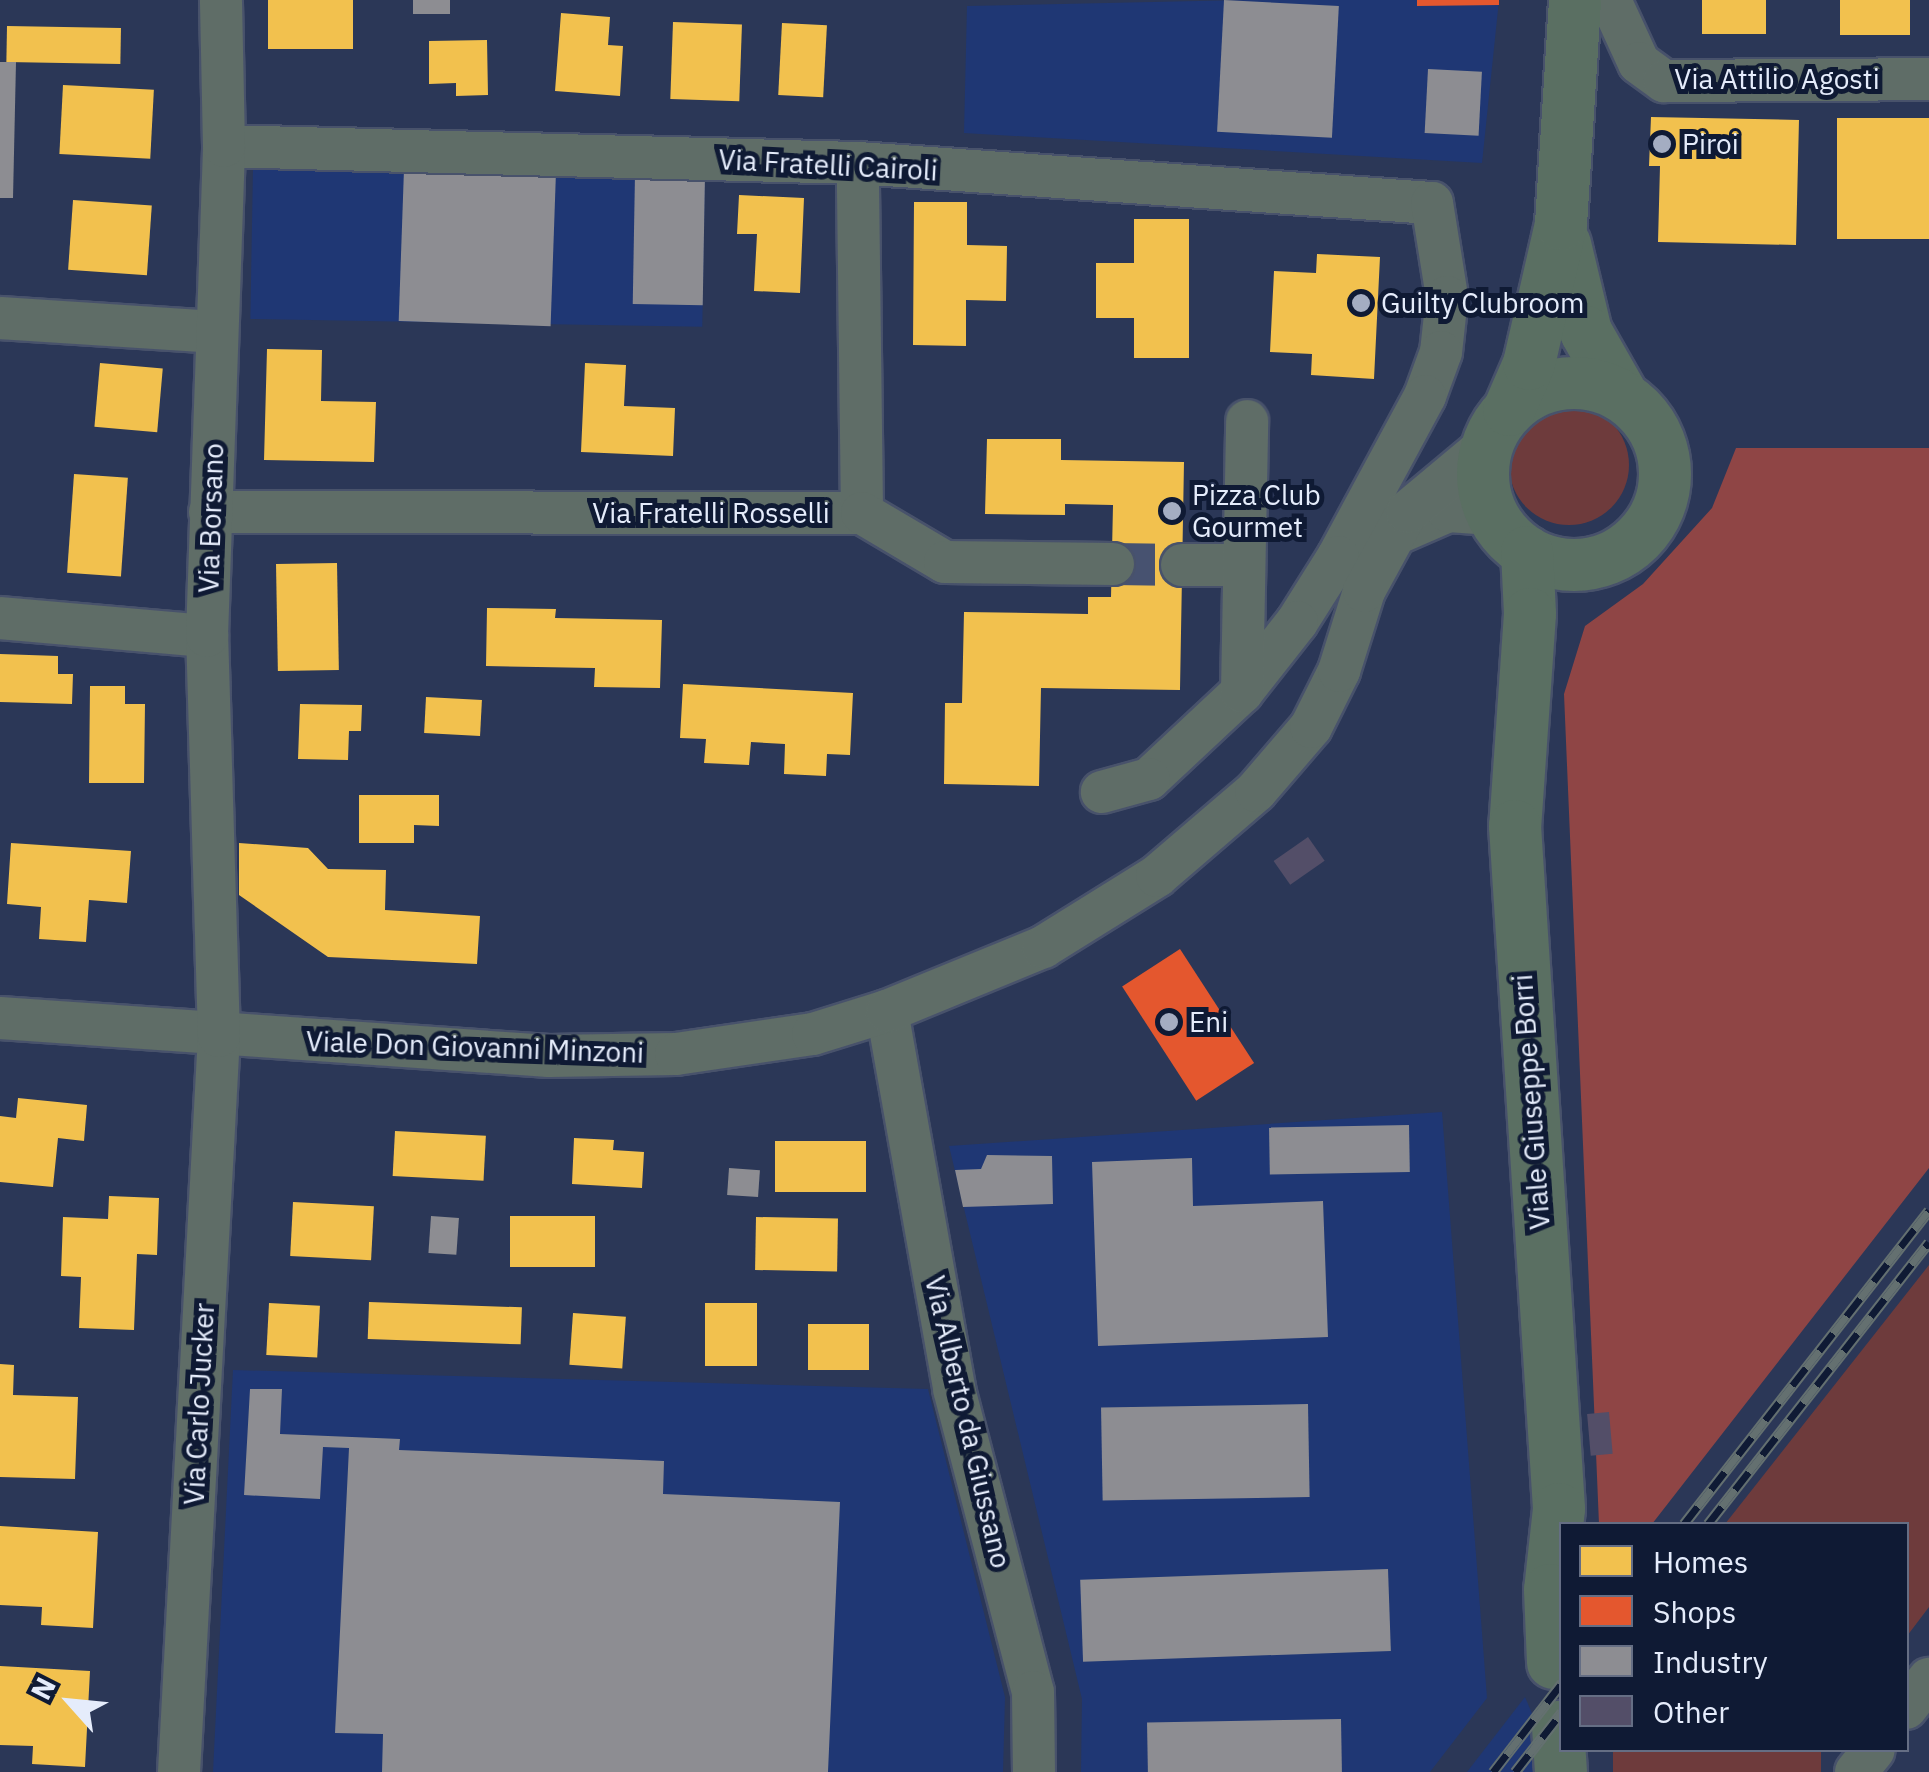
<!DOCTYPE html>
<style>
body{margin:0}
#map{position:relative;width:1929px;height:1772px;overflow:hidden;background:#2b3757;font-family:"IBM Plex Sans",sans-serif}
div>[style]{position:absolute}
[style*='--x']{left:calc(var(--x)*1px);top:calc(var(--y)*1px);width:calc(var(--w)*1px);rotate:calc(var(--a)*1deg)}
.built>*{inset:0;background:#1f3774;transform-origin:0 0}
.green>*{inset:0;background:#6e3b3c;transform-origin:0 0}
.round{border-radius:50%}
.forest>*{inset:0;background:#8f4545}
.homes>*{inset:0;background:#f2c14e;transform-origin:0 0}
.shops>*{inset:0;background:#e4572e;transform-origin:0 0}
.industry>*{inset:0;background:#8d8d92;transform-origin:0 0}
.building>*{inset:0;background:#534e68;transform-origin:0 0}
.minor-tunnel>*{height:42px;margin-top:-21px;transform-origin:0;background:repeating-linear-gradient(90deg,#475270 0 42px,transparent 0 63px)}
.roads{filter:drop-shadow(2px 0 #48526b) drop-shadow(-2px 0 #48526b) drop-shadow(0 2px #48526b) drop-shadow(0 -2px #48526b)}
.minor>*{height:42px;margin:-21px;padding:0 21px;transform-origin:21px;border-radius:21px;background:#5f6d67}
.major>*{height:52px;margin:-26px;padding:0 26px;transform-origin:26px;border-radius:26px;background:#5a6f62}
.major>.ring{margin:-26px;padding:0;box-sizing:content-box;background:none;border:52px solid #5a6f62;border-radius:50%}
.rail>*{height:11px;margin-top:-5.5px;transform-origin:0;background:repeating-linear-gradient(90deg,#0f1a34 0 22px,#647070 0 44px);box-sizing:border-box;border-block:2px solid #647070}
.dots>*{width:28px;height:28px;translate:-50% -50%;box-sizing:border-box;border:5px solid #0f1a34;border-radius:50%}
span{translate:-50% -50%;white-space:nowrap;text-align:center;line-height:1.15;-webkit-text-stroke:10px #0f1a34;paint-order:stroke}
.street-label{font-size:28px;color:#e5ecfb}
.poi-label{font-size:28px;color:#e5ecfb}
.left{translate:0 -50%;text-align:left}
.legend{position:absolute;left:1559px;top:1522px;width:350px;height:230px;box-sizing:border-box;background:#0f1a34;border:2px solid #656e84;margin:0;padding:12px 18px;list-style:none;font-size:30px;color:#e5ecfb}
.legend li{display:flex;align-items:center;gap:20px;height:50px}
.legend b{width:50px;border:2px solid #656e84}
.north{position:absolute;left:20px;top:1652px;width:100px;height:100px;-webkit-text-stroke:8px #0f1a34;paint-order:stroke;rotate:297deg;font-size:28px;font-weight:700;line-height:40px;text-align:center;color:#e5ecfb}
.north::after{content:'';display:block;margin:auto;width:35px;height:45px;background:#e5ecfb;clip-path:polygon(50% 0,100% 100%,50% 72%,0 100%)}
</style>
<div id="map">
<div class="built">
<i style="clip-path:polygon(1244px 0,1499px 0,1482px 163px,964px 133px,967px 6px)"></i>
<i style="left:253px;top:167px;width:452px;height:152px;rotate:1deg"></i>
<i style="clip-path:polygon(1442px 1112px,1487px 1698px,1430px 1772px,1081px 1772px,1082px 1699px,949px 1146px)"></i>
<i style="clip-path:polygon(233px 1370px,928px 1389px,1005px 1697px,1003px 1772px,213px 1772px)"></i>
<i style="clip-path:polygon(1525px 1697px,1551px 1758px,1541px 1772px,1467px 1772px)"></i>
</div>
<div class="green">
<i class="round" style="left:1509px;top:405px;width:120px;height:120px"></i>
<i style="clip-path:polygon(1929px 1265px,1929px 1607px,1907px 1636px,1906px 1524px,1725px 1524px)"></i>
<i style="left:1613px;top:1750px;width:208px;height:22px"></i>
</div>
<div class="forest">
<i style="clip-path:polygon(1736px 448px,1929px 448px,1929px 1168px,1652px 1524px,1599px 1524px,1564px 694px,1585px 626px,1643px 584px,1712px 508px)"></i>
</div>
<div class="homes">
<i style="left:268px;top:0;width:85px;height:49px"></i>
<i style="left:1702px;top:0;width:64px;height:34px"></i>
<i style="left:1840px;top:0;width:70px;height:35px"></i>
<i style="clip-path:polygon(561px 13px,610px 17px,608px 45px,623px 46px,620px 96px,555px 91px)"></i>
<i style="left:673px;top:22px;width:69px;height:77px;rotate:2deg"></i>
<i style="left:782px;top:23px;width:45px;height:72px;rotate:3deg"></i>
<i style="left:7px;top:26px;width:114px;height:36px;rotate:1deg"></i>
<i style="clip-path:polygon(487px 40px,488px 95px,456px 96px,456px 83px,429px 84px,429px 41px)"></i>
<i style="left:63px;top:85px;width:91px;height:69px;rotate:3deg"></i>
<i style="clip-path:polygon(1651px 117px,1799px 120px,1796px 245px,1658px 242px,1660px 166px,1649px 166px)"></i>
<i style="left:1837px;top:118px;width:92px;height:121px"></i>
<i style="clip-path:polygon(739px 195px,804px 198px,800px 293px,754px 291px,757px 234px,737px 234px)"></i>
<i style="left:73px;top:200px;width:79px;height:70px;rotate:4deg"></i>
<i style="clip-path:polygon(914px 202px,967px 202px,967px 245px,1007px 246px,1006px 301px,966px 300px,966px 346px,913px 345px)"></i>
<i style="clip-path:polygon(1134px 219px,1189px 219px,1189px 358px,1134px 358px,1134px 318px,1096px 318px,1096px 263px,1134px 263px)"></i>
<i style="clip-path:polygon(1317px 254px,1380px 257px,1374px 379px,1311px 375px,1312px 354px,1270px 352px,1274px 271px,1316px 273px)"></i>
<i style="clip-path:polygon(267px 349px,322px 350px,321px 401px,376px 402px,374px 462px,264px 460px)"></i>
<i style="left:100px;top:363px;width:63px;height:64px;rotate:5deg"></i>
<i style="clip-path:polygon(585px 363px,626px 365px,624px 406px,675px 408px,673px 456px,581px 452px)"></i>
<i style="clip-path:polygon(987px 439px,1061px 439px,1061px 460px,1184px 462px,1180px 690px,1041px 688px,1039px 786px,944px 784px,945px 703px,962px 703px,964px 612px,1088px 614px,1088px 597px,1111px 597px,1113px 505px,1065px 504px,1065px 515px,985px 514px)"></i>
<i style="left:74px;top:474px;width:54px;height:99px;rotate:4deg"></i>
<i style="left:337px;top:563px;width:107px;height:61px;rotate:89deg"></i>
<i style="clip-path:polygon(487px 608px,556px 609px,555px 618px,662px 620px,660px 688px,594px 687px,595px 668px,486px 666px)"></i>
<i style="clip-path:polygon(0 654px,58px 656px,58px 674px,73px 674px,72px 704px,0 702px)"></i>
<i style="clip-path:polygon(683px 684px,853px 693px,850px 755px,827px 754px,826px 776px,784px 774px,785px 744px,751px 742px,749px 765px,704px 763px,706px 739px,680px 738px)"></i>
<i style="clip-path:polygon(90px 686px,125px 686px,125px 704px,145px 704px,144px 783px,89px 783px)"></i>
<i style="left:426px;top:697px;width:56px;height:36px;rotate:3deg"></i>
<i style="clip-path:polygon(300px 704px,362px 705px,361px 731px,349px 731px,348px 760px,298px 759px)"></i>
<i style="clip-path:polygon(359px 795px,439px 795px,439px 826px,414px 825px,414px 843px,359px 843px)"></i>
<i style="clip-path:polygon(11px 843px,131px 851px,127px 903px,89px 900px,86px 942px,39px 939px,41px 907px,7px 904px)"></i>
<i style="clip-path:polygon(239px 843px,308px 848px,328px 869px,386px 870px,385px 910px,480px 916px,477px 964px,328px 957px,239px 895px)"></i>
<i style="clip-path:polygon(18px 1098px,87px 1105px,84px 1141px,58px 1138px,53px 1187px,0 1182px,0 1116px,16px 1118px)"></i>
<i style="left:395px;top:1131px;width:91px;height:45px;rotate:3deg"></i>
<i style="clip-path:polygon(574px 1138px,614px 1140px,613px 1150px,644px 1152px,642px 1188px,572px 1184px)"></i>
<i style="left:866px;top:1141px;width:51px;height:91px;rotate:90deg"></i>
<i style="clip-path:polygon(109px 1196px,159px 1198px,157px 1255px,137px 1254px,134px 1330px,79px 1328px,81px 1277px,61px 1276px,63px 1217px,108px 1219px)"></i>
<i style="left:293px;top:1202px;width:81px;height:54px;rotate:3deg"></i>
<i style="left:510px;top:1216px;width:85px;height:51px"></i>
<i style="left:756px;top:1217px;width:82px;height:53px;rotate:1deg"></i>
<i style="left:369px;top:1302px;width:153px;height:37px;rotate:2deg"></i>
<i style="left:269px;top:1303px;width:51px;height:52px;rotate:3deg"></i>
<i style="left:705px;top:1303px;width:52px;height:63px"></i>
<i style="left:573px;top:1313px;width:53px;height:52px;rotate:4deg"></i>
<i style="left:869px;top:1324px;width:46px;height:61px;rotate:90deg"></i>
<i style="clip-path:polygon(0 1364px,14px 1365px,13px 1395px,78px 1397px,75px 1479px,0 1477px)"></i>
<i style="clip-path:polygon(0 1526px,98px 1532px,93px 1628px,41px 1625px,42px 1607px,0 1605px)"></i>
<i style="clip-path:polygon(0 1666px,90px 1671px,85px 1767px,32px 1764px,33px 1746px,0 1745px)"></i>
</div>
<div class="shops">
<i style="clip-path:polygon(1417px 0,1499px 0,1499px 5px,1417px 6px)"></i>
<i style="left:1180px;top:949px;width:136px;height:69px;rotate:57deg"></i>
</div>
<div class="industry">
<i style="left:413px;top:0;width:37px;height:14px"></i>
<i style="left:1224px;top:0;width:115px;height:132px;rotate:3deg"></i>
<i style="clip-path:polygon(0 62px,16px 62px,13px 198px,0 198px)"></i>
<i style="left:1428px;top:69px;width:54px;height:64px;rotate:3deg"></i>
<i style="left:404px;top:169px;width:152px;height:152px;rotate:2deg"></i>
<i style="left:635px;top:174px;width:70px;height:130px;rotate:1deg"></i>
<i style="left:1409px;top:1125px;width:47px;height:140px;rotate:89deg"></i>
<i style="clip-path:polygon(987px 1155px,1052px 1156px,1053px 1204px,963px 1207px,955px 1170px,981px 1169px)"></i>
<i style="clip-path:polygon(1192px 1158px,1193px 1206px,1323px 1201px,1328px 1337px,1098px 1346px,1092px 1162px)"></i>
<i style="left:729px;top:1168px;width:31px;height:27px;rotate:4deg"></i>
<i style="left:431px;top:1216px;width:28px;height:37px;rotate:4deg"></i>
<i style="clip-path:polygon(250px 1389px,282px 1389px,280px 1434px,400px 1439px,399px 1450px,664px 1461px,663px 1494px,840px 1502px,828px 1772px,382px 1772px,383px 1734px,335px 1733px,349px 1448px,323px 1447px,320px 1499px,244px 1495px)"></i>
<i style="left:1308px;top:1404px;width:93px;height:207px;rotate:89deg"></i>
<i style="left:1388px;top:1569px;width:82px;height:308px;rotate:88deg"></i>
<i style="left:1341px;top:1719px;width:53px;height:194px;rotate:89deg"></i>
</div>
<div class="building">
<i style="left:1308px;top:837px;width:29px;height:42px;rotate:55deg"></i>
<i style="left:1609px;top:1412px;width:42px;height:22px;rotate:85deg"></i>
</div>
<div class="minor-tunnel">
<i style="--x:1113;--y:564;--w:69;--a:0.8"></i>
</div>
<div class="roads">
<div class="minor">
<i style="--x:1610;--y:0;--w:69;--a:65.3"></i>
<i style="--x:1639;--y:63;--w:31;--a:36"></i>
<i style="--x:1664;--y:81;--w:265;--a:-0.4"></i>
<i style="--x:224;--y:146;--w:634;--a:1.54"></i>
<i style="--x:858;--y:163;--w:575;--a:3.99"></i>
<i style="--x:1432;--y:203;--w:95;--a:80.9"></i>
<i style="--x:1447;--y:297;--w:55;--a:96.2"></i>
<i style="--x:1441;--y:352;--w:47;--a:110"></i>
<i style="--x:1425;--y:396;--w:183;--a:118.4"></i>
<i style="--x:1338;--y:557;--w:77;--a:122.2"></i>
<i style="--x:1297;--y:622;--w:89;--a:128.2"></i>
<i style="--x:1242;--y:692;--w:127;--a:136.9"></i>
<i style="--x:1149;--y:779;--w:49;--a:164.5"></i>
<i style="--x:0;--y:318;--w:217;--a:3.7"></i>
<i style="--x:210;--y:512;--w:652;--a:0.09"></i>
<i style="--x:862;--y:513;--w:350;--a:-90.7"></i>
<i style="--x:862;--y:513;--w:96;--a:30.6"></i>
<i style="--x:945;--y:562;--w:168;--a:0.7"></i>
<i style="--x:1400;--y:532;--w:52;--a:-23.6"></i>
<i style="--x:1448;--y:511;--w:44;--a:3.9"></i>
<i style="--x:1182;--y:565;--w:62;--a:0"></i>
<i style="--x:0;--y:618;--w:208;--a:5"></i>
<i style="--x:1242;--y:692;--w:271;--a:-88.9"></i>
<i style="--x:887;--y:1011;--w:384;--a:79.9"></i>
<i style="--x:954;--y:1389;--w:313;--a:75.4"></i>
<i style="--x:1033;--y:1692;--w:80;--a:89.3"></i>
<i style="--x:0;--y:1018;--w:550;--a:3.96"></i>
<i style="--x:549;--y:1056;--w:127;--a:-0.9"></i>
<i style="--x:676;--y:1054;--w:138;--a:-8.3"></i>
<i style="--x:813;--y:1034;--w:77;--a:-17.3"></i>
<i style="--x:887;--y:1011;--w:169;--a:-22.3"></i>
<i style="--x:1043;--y:947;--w:134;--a:-31.9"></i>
<i style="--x:1157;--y:876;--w:130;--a:-40.6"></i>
<i style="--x:1256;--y:791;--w:84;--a:-49.3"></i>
<i style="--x:1311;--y:727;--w:63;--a:-63.4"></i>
<i style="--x:1339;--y:671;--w:84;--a:-72.6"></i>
<i style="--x:1364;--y:591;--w:90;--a:-61.4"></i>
<i style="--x:1407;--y:512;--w:104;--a:-39.9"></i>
<i style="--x:1906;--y:1708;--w:37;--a:-52"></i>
<i style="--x:179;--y:1772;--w:737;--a:-86.89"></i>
<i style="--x:219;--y:1036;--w:400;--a:-91.7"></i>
<i style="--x:207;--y:636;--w:490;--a:-88"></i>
<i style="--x:224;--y:146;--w:146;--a:-91.2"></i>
<i style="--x:1856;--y:1772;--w:28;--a:-51"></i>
</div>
<div class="major">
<i style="--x:1565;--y:244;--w:90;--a:76.6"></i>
<i style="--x:1586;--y:332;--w:73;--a:60.3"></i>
<i class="ring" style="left:1483px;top:383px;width:130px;height:130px"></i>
<i style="--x:1509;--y:410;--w:50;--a:-66.5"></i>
<i style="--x:1529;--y:364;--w:144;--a:-77.1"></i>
<i style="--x:1561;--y:224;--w:224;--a:-86.4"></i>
<i style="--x:1527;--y:552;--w:62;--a:87.2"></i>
<i style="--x:1530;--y:614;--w:213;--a:94"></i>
<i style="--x:1515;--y:826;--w:684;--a:86.31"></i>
<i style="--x:1559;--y:1509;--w:81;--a:96.3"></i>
<i style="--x:1550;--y:1590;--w:73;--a:87.6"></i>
<i style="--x:1558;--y:1727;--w:45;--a:86.2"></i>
</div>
</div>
<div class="rail">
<i style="--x:1684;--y:1524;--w:398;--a:-52"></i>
<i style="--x:1708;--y:1524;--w:358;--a:-51.9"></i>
<i style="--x:1493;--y:1772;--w:113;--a:-52.2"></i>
<i style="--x:1515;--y:1772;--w:76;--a:-51.9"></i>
</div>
<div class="dots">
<i style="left:1662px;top:144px;background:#a4adc2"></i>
<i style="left:1361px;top:303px;background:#a4adc2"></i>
<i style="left:1172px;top:511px;background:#a4adc2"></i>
<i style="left:1169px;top:1022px;background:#a4adc2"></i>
</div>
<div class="street-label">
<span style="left:1777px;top:79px">Via Attilio Agosti</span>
<span style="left:828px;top:165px;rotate:3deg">Via Fratelli Cairoli</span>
<span style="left:711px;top:513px">Via Fratelli Rosselli</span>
<span style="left:211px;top:518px;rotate:-88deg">Via Borsano</span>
<span style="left:475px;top:1047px;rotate:2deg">Viale Don Giovanni Minzoni</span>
<span style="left:1531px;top:1102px;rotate:-94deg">Viale Giuseppe Borri</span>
<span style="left:199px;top:1404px;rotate:-87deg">Via Carlo Jucker</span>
<span style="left:968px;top:1422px;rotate:77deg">Via Alberto da Giussano</span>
</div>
<div class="poi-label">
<span class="left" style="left:1682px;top:144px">Piroi</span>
<span class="left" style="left:1381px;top:303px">Guilty Clubroom</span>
<span class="left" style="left:1192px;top:511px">Pizza Club<br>Gourmet</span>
<span class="left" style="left:1189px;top:1022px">Eni</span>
</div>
<ul class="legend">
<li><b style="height:28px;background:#f2c14e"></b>Homes</li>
<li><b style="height:28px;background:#e4572e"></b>Shops</li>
<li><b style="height:28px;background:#8d8d92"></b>Industry</li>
<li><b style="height:28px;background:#534e68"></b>Other</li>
</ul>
<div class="north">N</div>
</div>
